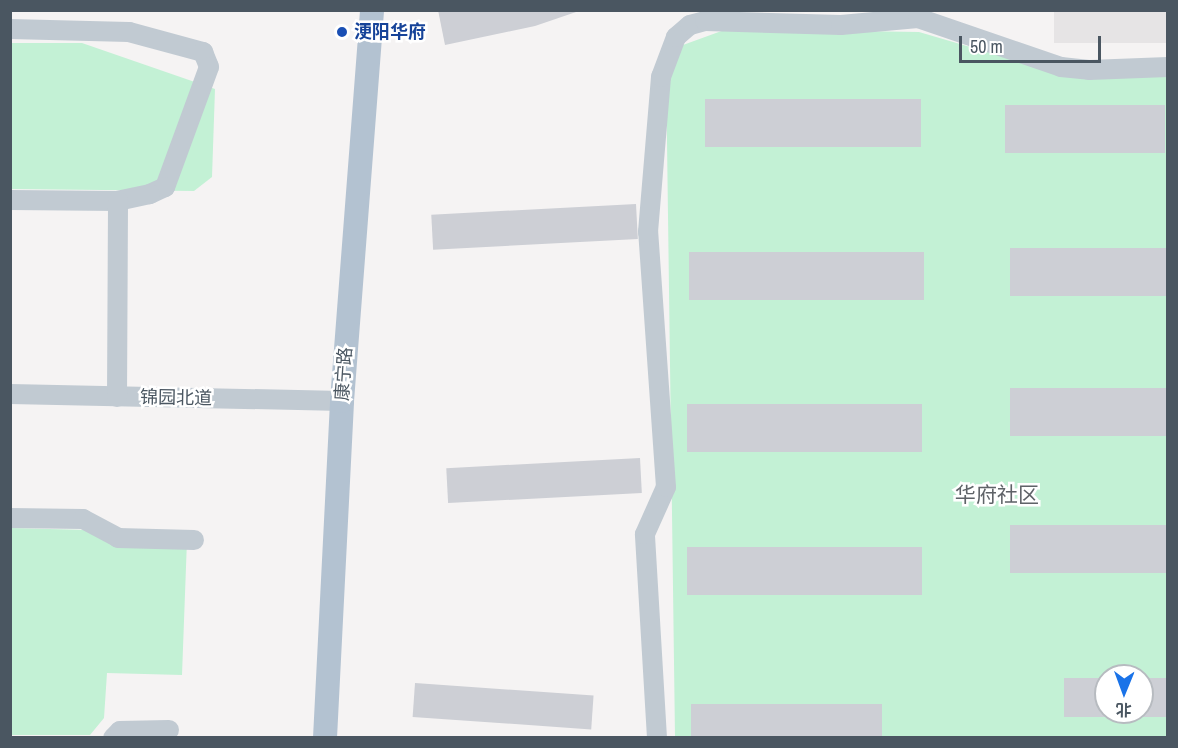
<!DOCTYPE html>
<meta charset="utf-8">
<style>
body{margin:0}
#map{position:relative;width:1178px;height:748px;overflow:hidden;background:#f5f3f3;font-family:"Archivo Narrow","Noto Sans SC",sans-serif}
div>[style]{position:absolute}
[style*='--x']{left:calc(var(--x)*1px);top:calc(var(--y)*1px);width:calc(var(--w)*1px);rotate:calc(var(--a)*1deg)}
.education>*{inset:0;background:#e6e4e5;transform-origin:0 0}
.green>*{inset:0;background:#c3f1d5}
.building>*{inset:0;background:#cdcfd5;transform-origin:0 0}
.minor>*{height:20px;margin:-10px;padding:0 10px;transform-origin:10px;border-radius:10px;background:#c1cad2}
.major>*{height:24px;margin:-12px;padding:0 12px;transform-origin:12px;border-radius:12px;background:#b3c2d1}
.dots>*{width:16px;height:16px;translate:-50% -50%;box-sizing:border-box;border:3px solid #fff;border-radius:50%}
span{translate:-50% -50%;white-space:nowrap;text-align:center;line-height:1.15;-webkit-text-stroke:5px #fff;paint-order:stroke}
.transit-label{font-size:18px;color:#164399;font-weight:700}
.left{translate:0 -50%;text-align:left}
.street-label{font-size:18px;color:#4a5661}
.quarter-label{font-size:21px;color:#5f6368}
.frame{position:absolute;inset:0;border:12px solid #4a5661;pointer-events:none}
.north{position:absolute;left:1094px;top:664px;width:60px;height:60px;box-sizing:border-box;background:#fff;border:2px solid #b7bbc0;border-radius:50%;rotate:181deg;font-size:16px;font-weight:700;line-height:24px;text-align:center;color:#4a5661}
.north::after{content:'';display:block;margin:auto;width:21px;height:27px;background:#1a73e8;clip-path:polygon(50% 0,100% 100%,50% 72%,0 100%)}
.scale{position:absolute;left:959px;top:36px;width:142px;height:27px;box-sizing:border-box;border:3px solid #4a5661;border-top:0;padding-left:8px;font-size:18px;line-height:21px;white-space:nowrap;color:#4a5661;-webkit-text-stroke:4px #fff;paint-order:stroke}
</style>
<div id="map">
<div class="education">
<i style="left:1054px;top:11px;width:113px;height:32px"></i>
</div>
<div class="green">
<i style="clip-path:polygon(evenodd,727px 29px,919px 32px,1066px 75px,1167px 77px,1167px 737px,675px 737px,666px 67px,683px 45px,727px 29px,1106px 676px,1142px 676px,1142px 712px,1106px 712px,1106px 676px)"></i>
<i style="clip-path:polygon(11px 43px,82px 43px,215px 89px,212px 177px,194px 191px,11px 189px)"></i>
<i style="clip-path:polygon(11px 528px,88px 530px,187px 540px,182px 675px,107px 673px,104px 718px,90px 735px,11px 735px)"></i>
</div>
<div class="building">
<i style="clip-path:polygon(438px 10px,579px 10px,579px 11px,535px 26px,445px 45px)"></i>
<i style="left:705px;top:99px;width:216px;height:48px"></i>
<i style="left:1005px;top:105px;width:160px;height:48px"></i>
<i style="left:636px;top:204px;width:35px;height:205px;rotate:87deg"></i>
<i style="left:1010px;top:248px;width:158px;height:48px"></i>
<i style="left:689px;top:252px;width:235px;height:48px"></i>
<i style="left:1010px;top:388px;width:158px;height:48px"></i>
<i style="left:687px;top:404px;width:235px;height:48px"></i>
<i style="left:640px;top:458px;width:35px;height:194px;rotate:87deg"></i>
<i style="left:1010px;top:525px;width:158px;height:48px"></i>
<i style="left:687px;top:547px;width:235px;height:48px"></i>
<i style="clip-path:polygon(1064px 678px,1106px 678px,1106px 712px,1142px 712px,1142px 678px,1168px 678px,1168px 717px,1064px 717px)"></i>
<i style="left:415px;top:683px;width:179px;height:34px;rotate:4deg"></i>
<i style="left:691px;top:704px;width:191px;height:34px"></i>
</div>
<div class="minor">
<i style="--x:10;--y:29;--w:119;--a:1.4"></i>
<i style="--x:129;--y:32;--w:77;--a:15.1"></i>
<i style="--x:203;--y:52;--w:16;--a:68"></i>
<i style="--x:209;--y:67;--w:128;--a:110.1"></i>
<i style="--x:165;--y:187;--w:17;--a:155"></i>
<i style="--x:150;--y:194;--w:33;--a:168"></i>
<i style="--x:118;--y:201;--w:108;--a:-179.5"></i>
<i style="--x:10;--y:394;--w:332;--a:1.2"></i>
<i style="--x:117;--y:397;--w:196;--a:-89.7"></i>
<i style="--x:10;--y:518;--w:73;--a:0.8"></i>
<i style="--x:83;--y:519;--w:40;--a:28"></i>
<i style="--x:118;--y:538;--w:76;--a:1.5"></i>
<i style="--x:113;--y:738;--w:10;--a:-45"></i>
<i style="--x:120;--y:731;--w:49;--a:-1.2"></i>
<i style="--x:657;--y:738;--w:204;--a:-93.4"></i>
<i style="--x:645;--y:534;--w:51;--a:-65.9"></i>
<i style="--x:666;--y:487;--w:256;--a:-94"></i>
<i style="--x:648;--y:232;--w:156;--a:-85.2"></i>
<i style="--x:661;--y:77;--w:43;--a:-69.4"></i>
<i style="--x:676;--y:37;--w:18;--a:-41"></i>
<i style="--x:690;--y:25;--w:16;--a:-15"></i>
<i style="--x:705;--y:21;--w:136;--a:1.7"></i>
<i style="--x:841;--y:25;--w:77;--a:-5.2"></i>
<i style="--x:918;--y:18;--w:151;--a:18.9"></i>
<i style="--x:1061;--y:67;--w:28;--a:6"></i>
<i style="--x:1089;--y:70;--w:79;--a:-2.2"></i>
</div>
<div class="major">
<i style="--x:325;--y:738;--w:337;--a:-87.1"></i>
<i style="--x:342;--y:401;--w:392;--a:-85.6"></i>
</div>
<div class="dots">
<i style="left:342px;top:32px;background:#1a4fb4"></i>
</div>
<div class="transit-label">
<span class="left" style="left:354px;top:32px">浭阳华府</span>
</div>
<div class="street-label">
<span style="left:344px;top:374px;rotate:-86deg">康宁路</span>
<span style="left:176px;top:398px;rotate:1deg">锦园北道</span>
</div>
<div class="quarter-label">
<span style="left:997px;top:495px">华府社区</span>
</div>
<div class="frame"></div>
<div class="north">北</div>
<div class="scale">50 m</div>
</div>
